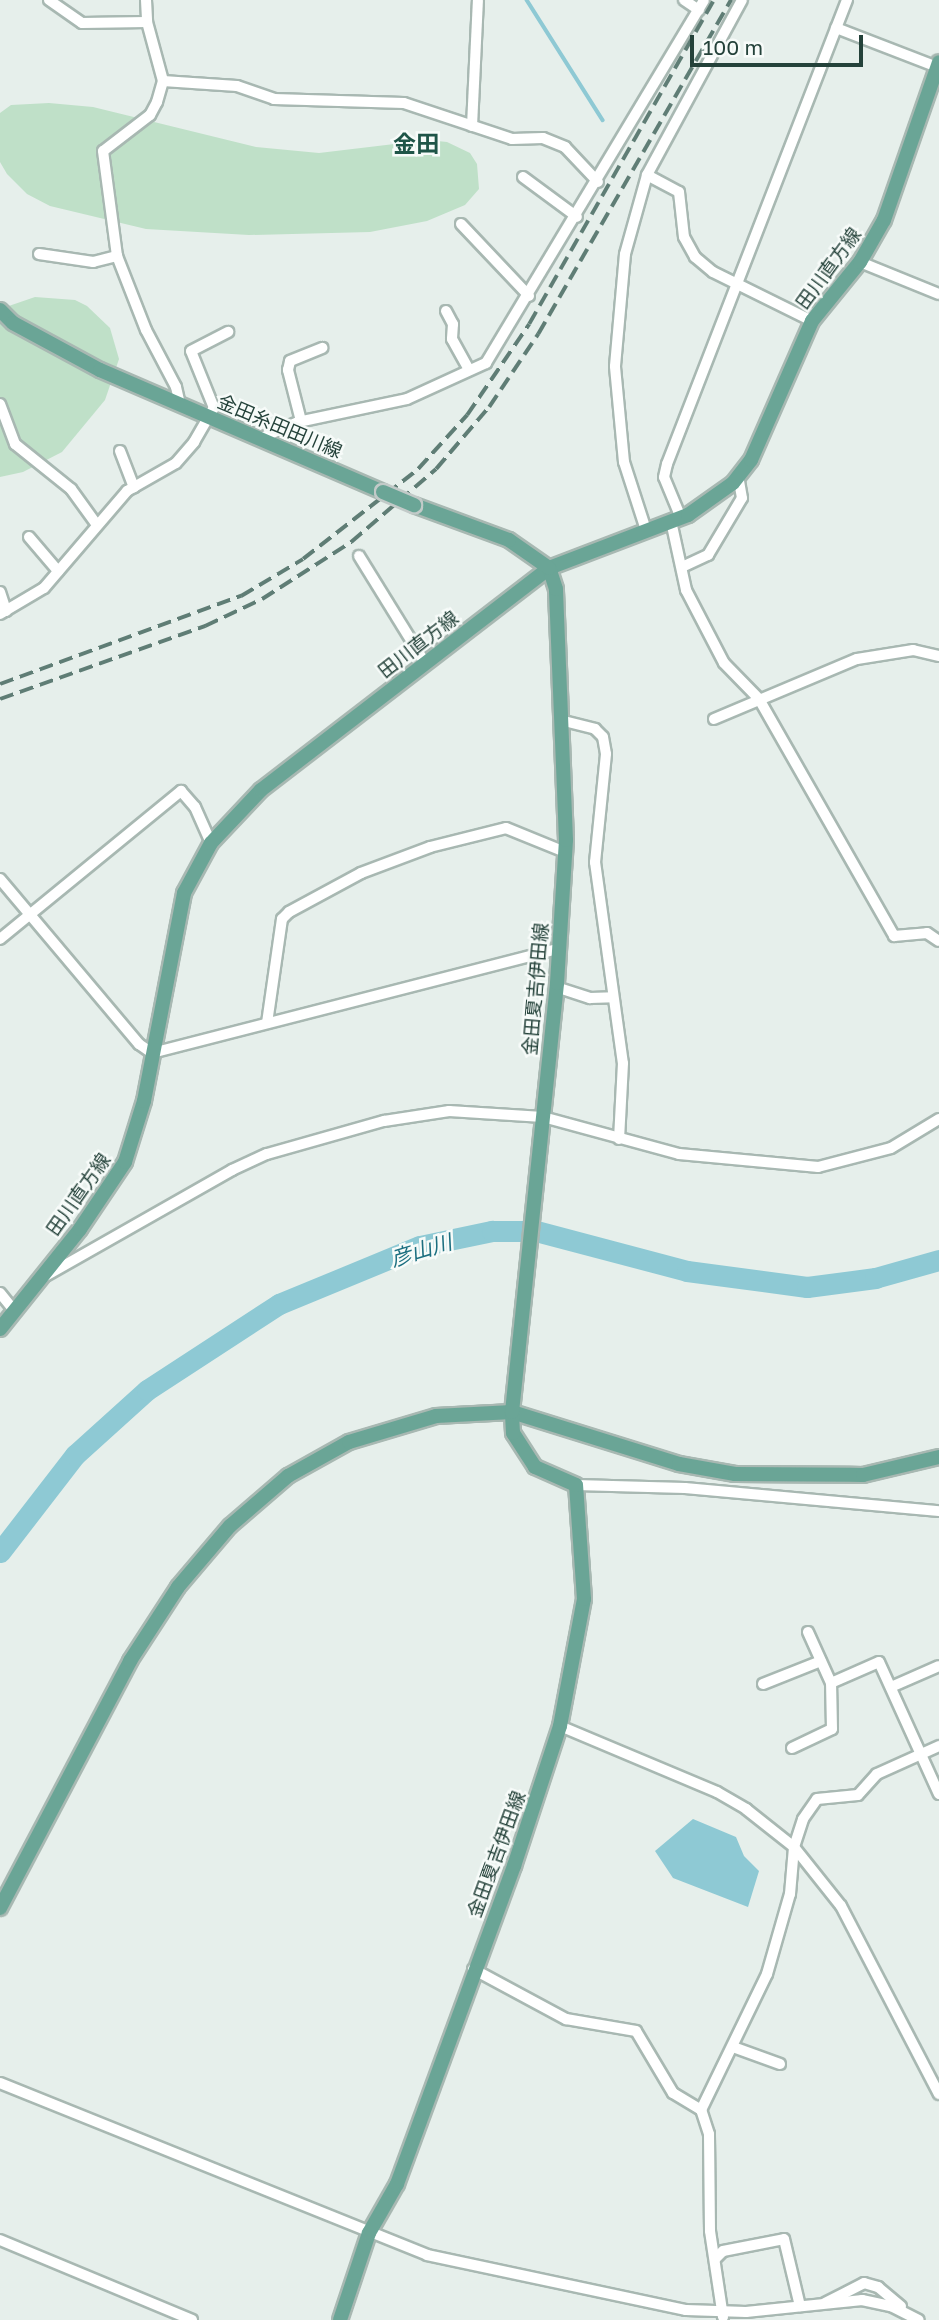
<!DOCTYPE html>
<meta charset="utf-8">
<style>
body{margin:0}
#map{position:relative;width:939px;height:2320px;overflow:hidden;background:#e6efeb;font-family:"Golos Text","Noto Sans JP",sans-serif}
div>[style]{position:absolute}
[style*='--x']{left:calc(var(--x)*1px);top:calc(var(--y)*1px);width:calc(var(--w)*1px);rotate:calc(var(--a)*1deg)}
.green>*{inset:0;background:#bfe0c8}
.water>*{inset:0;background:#8ec9d4}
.stream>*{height:3.5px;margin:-1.75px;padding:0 1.75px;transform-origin:1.75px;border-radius:1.75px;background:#8ec9d4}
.river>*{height:21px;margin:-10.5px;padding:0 10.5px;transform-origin:10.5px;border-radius:10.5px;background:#8ec9d4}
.roads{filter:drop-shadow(2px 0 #a8b8b2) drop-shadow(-2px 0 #a8b8b2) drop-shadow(0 2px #a8b8b2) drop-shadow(0 -2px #a8b8b2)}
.minor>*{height:10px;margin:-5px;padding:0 5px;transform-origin:5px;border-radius:5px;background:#fff}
.major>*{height:14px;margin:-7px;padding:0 7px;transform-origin:7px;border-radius:7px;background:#6aa596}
.rail>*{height:3.5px;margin-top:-1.75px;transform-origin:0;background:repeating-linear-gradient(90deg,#5f7d75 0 14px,transparent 0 21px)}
.bridges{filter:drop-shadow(2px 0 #c2cac8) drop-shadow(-2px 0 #c2cac8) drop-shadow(0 2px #c2cac8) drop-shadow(0 -2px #c2cac8)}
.major-bridge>*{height:14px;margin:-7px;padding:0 7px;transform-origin:7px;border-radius:7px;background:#6aa596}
span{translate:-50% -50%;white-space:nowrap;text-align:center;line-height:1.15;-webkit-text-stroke:5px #f7fbf9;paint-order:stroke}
.street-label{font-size:19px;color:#24423a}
.water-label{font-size:21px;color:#1c6f80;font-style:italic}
.quarter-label{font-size:23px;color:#1f5548;font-weight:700}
.scale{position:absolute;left:690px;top:35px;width:173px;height:32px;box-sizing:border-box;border:4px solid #24423a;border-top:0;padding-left:9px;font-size:21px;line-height:24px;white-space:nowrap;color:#24423a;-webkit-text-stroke:5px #f7fbf9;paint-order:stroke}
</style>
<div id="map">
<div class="green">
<i style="clip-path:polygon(49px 103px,93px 107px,256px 147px,319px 153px,428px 140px,447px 142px,470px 153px,477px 164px,479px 189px,465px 205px,427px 221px,370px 232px,249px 235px,146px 229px,50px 206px,27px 194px,7px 174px,0 162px,0 113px,11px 105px)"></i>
<i style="clip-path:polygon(35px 297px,75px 300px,87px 306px,110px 328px,119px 359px,105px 400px,62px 452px,23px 472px,0 477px,0 309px)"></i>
</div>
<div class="water">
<i style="clip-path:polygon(693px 1819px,736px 1837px,744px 1856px,759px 1871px,748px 1907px,673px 1878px,655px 1851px)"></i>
</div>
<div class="stream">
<i style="--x:527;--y:0;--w:142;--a:57.7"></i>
</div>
<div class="river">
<i style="--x:0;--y:1552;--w:123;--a:-52.3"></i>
<i style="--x:75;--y:1455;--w:97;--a:-42.1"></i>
<i style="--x:147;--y:1390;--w:158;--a:-33.1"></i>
<i style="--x:279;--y:1304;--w:152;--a:-22.4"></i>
<i style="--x:420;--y:1246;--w:74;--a:-11.8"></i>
<i style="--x:492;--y:1231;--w:44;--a:0"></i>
<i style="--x:536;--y:1231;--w:156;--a:14.8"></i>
<i style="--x:687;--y:1271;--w:121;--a:7.6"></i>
<i style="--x:807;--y:1287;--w:69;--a:-7.5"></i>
<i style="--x:875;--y:1278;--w:66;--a:-15.7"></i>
</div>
<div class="roads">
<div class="minor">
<i style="--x:49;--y:0;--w:40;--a:34.9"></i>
<i style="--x:82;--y:23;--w:65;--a:-0.9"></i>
<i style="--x:146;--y:0;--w:22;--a:87"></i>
<i style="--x:147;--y:22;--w:61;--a:74.8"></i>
<i style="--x:163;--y:81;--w:22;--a:106"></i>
<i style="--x:157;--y:102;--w:15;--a:118"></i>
<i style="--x:150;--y:115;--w:59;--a:142.5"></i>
<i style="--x:103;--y:151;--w:106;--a:82.4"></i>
<i style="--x:117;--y:256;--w:79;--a:68.6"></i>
<i style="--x:146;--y:330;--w:64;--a:62.2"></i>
<i style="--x:176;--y:387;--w:17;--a:77"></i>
<i style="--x:684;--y:0;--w:18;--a:34"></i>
<i style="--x:836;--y:28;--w:108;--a:21.1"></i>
<i style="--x:163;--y:81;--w:74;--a:3.9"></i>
<i style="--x:237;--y:86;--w:39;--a:19"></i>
<i style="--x:274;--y:99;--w:130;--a:1.8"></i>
<i style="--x:404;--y:103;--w:114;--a:18.4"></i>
<i style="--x:512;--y:139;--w:31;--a:-2"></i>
<i style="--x:543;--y:138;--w:24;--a:22"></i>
<i style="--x:565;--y:147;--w:48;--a:46.7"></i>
<i style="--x:472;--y:126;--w:126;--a:-87.3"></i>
<i style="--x:647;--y:175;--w:36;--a:28"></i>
<i style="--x:679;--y:192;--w:45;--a:83.7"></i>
<i style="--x:684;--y:237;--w:23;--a:61"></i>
<i style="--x:695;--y:257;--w:23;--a:40"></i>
<i style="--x:713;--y:272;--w:110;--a:26.3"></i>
<i style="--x:523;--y:177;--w:67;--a:36.5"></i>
<i style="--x:461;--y:224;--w:99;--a:46.6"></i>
<i style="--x:39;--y:254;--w:55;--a:8.4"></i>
<i style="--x:93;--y:262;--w:25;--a:-14"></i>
<i style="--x:860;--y:262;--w:85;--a:22.1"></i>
<i style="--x:446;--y:311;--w:15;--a:62"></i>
<i style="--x:453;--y:324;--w:15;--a:94"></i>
<i style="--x:452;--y:339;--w:35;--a:61"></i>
<i style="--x:0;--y:404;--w:43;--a:69.4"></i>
<i style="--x:15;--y:444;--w:72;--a:38.8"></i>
<i style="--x:71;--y:489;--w:44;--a:54.2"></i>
<i style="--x:301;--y:421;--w:53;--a:-104.3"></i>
<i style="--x:288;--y:370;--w:9;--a:-77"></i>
<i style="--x:290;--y:361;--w:35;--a:-22"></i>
<i style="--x:259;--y:439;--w:43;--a:-23.6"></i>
<i style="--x:298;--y:422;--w:111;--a:-11.9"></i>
<i style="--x:407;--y:399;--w:87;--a:-24.5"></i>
<i style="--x:486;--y:363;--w:423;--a:-59"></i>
<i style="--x:120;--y:451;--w:39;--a:69"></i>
<i style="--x:681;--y:518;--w:44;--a:-112.5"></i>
<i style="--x:664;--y:477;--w:13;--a:-77"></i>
<i style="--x:667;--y:464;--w:498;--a:-68.8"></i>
<i style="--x:671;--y:521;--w:71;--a:77.7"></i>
<i style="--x:686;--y:590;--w:82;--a:62.5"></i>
<i style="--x:724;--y:663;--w:50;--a:45.8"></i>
<i style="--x:759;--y:699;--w:273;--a:60.3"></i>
<i style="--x:894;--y:936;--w:33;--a:-5"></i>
<i style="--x:927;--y:933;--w:14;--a:34"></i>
<i style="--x:646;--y:530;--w:71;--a:-107.9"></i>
<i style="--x:624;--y:462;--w:96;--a:-95.4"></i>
<i style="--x:615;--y:366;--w:112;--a:-84.9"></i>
<i style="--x:625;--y:254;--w:82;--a:-74.4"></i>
<i style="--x:647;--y:175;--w:199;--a:-61.5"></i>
<i style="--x:29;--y:537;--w:45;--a:49.5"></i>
<i style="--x:359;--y:556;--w:126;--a:58.3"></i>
<i style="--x:682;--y:567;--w:29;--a:-25"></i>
<i style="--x:708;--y:555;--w:66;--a:-59.2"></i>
<i style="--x:742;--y:498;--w:22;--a:-100"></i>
<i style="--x:0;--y:592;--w:20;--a:72"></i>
<i style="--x:0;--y:614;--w:51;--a:-30.6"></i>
<i style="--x:44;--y:588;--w:128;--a:-49.4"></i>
<i style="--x:127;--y:491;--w:56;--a:-29.7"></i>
<i style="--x:176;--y:463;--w:28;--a:-49"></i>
<i style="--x:194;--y:442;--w:39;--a:-60"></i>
<i style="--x:214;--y:408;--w:61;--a:-112"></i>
<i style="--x:191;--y:351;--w:42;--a:-27.2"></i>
<i style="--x:714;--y:719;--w:155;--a:-22.8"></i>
<i style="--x:857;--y:659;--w:57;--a:-9.1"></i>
<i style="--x:913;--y:650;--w:27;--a:13"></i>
<i style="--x:564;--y:721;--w:32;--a:14"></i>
<i style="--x:595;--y:729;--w:11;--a:45"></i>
<i style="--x:603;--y:737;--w:17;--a:80"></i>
<i style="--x:606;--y:754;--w:109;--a:95.8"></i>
<i style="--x:595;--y:862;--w:203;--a:82.1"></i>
<i style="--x:623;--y:1063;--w:76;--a:93"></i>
<i style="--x:0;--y:879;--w:216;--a:49.9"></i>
<i style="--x:139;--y:1044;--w:16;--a:35"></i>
<i style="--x:152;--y:1053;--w:419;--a:-14.4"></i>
<i style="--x:0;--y:939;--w:234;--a:-39.3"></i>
<i style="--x:181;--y:791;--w:21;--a:49"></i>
<i style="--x:195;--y:807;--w:39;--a:66"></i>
<i style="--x:556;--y:987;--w:36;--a:18"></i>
<i style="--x:590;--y:998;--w:23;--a:-2"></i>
<i style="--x:267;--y:1023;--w:105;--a:-81.8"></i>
<i style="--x:282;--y:919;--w:10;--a:-45"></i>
<i style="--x:289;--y:912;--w:82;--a:-28.4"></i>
<i style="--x:361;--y:873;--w:74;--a:-20.6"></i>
<i style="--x:430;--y:847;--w:78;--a:-14"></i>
<i style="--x:506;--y:828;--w:64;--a:22.1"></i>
<i style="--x:42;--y:1278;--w:219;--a:-29.6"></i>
<i style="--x:232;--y:1170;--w:38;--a:-25"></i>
<i style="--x:267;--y:1154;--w:122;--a:-15.8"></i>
<i style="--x:384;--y:1121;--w:66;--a:-8.7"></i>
<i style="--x:449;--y:1111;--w:94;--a:3.7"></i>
<i style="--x:543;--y:1117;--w:141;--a:15.2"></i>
<i style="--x:679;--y:1154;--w:140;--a:5.3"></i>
<i style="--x:818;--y:1167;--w:75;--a:-14.6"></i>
<i style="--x:891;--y:1148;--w:56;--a:-31.1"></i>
<i style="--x:0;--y:1293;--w:22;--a:51"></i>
<i style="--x:576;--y:1485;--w:109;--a:1.6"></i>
<i style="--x:685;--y:1488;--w:255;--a:5.2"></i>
<i style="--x:831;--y:1683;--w:52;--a:-23.6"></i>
<i style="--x:879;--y:1662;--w:145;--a:65.6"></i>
<i style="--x:763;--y:1684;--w:62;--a:-21.6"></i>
<i style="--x:891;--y:1687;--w:52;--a:-23.6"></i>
<i style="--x:560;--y:1726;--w:170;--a:22.8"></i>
<i style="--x:717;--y:1792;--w:34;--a:30"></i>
<i style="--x:746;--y:1809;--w:61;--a:38.4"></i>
<i style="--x:794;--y:1847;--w:75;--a:51.5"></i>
<i style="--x:841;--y:1906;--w:212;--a:62.5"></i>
<i style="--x:792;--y:1748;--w:44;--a:-25.4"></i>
<i style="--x:832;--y:1729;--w:46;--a:-91.2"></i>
<i style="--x:831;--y:1683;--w:56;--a:-114.3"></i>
<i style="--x:473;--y:1969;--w:106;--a:28.3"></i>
<i style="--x:566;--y:2019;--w:71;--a:9.7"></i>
<i style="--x:636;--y:2031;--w:72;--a:59.2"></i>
<i style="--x:673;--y:2093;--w:33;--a:31"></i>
<i style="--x:733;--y:2047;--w:50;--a:19.9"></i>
<i style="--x:0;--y:2083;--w:460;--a:21.9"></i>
<i style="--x:427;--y:2255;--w:265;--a:12"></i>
<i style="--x:686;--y:2310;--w:60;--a:1.9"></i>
<i style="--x:746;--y:2312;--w:117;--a:-5.9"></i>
<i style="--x:862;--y:2300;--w:30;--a:12"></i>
<i style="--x:891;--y:2306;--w:31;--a:27"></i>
<i style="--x:0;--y:2240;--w:208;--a:22.6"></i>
<i style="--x:715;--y:2259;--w:11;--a:-45"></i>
<i style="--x:723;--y:2251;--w:62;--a:-11.1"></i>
<i style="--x:784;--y:2239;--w:69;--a:76.6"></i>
<i style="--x:825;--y:2303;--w:44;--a:-27.1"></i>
<i style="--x:864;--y:2283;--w:15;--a:16"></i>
<i style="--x:878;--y:2287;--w:30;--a:40"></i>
<i style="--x:723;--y:2317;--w:87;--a:-98.6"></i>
<i style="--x:710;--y:2231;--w:97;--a:-90.6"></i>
<i style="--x:709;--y:2134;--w:25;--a:-108"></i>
<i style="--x:701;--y:2110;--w:151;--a:-64.1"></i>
<i style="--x:767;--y:1974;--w:83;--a:-74"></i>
<i style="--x:790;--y:1894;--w:47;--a:-85.1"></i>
<i style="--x:794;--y:1847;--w:29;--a:-72"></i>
<i style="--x:803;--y:1819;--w:24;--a:-55"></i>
<i style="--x:817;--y:1799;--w:41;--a:-5.6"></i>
<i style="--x:858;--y:1795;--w:28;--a:-48"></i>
<i style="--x:877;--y:1774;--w:68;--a:-24.3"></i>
</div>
<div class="major">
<i style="--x:0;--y:310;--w:18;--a:45"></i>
<i style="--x:13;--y:323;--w:99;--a:28.4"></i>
<i style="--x:100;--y:370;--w:308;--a:23.3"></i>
<i style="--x:0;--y:1329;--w:128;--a:-51.3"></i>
<i style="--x:80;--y:1229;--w:81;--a:-56.1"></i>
<i style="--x:125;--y:1162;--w:64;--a:-72.7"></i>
<i style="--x:144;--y:1101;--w:212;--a:-79.1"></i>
<i style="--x:184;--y:893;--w:57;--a:-61.6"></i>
<i style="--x:211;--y:843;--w:73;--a:-46.7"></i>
<i style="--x:261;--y:790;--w:364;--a:-37.6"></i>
<i style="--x:549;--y:568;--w:149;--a:-20.9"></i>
<i style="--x:688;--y:515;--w:55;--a:-35.4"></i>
<i style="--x:733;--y:483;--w:29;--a:-52"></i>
<i style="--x:751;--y:460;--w:152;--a:-66.3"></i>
<i style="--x:812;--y:321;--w:76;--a:-50.9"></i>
<i style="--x:860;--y:262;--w:48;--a:-60.3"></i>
<i style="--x:884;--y:220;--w:167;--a:-70.8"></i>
<i style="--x:0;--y:1908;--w:279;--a:-62.2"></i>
<i style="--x:130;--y:1661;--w:88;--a:-57"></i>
<i style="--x:178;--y:1587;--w:80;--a:-49.6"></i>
<i style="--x:230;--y:1526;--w:77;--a:-40.8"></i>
<i style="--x:288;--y:1476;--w:70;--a:-29.1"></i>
<i style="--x:349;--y:1442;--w:91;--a:-16.6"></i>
<i style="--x:436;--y:1416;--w:76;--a:-3"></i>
<i style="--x:512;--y:1412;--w:175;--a:17.3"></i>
<i style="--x:679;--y:1464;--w:57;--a:10.1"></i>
<i style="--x:735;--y:1474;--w:128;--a:0.4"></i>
<i style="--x:863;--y:1475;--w:78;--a:-13.3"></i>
<i style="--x:340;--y:2320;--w:92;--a:-71.6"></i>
<i style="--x:369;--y:2233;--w:56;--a:-60.3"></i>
<i style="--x:397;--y:2184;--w:339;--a:-69.8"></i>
<i style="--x:514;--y:1866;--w:147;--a:-71.8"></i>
<i style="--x:560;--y:1726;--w:129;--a:-79.3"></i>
<i style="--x:584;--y:1599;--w:114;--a:-94"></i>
<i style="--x:576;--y:1485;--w:45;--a:-156.3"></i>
<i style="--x:535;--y:1467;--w:40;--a:-122.9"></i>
<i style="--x:513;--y:1433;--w:21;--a:-93"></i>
<i style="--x:512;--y:1412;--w:431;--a:-84"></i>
<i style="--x:557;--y:983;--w:143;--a:-86.4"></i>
<i style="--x:566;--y:840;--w:251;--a:-92.3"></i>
<i style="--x:556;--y:589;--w:22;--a:-108"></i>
<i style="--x:549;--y:568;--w:49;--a:-145"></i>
<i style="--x:509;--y:540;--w:101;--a:-159.8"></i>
</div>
</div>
<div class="rail">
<i style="--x:0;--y:684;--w:257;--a:-20.1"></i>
<i style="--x:241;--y:596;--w:72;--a:-30.8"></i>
<i style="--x:303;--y:559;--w:146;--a:-38"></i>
<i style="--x:418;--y:469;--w:73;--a:-47.8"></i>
<i style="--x:467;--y:415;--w:110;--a:-55.7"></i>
<i style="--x:529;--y:324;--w:373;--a:-60.3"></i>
<i style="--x:0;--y:699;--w:218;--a:-19.6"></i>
<i style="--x:205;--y:626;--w:63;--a:-25.3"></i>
<i style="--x:262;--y:599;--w:106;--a:-32.6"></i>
<i style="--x:351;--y:542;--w:112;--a:-40.7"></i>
<i style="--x:436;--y:469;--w:82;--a:-49.5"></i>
<i style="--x:489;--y:407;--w:88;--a:-56.1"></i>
<i style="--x:538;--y:334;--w:386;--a:-60"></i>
</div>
<div class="bridges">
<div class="major-bridge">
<i style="--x:383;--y:492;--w:34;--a:23"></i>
</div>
</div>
<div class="street-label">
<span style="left:828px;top:268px;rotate:-54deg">田川直方線</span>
<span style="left:280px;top:426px;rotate:23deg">金田糸田田川線</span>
<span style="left:418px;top:644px;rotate:-38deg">田川直方線</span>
<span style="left:535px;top:989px;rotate:-85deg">金田夏吉伊田線</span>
<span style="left:78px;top:1194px;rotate:-55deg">田川直方線</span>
<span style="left:496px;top:1854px;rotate:-70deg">金田夏吉伊田線</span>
</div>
<div class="water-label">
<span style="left:421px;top:1250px;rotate:-17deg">彦山川</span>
</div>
<div class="quarter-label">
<span style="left:416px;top:143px">金田</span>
</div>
<div class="scale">100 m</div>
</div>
